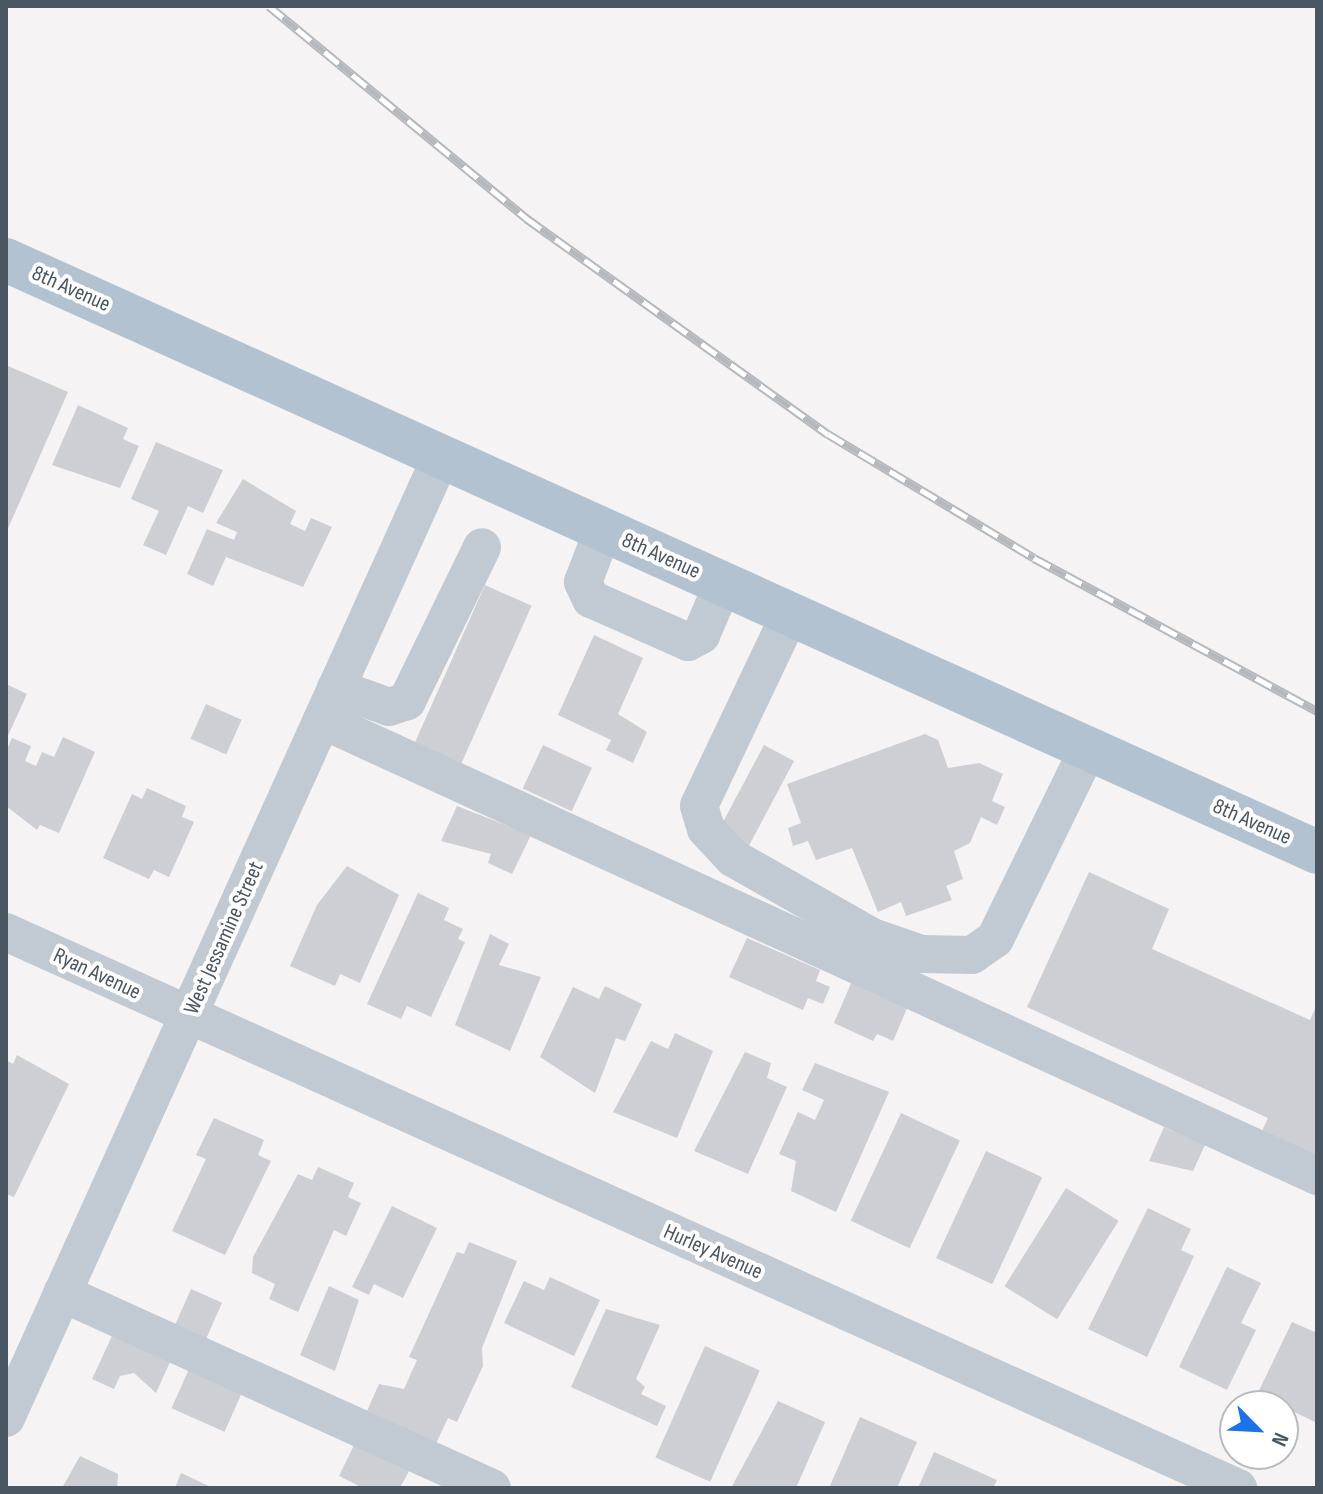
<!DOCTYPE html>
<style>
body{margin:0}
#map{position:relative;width:1323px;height:1494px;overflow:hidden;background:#f5f3f3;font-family:"Sofia Sans Condensed",sans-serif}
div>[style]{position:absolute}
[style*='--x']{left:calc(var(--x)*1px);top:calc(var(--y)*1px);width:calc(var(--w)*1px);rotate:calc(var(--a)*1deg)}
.building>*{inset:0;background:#cdcfd5;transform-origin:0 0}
.minor>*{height:38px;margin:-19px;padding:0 19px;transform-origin:19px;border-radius:19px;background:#c1cad2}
.major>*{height:44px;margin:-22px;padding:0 22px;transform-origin:22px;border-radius:22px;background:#b3c2d1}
.rail>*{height:9px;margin-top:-4.5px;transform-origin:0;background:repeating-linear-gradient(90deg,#fff 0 18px,#b5b8bd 0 36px);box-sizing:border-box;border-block:2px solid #b5b8bd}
span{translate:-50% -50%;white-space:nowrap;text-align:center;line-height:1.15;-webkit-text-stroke:8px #fff;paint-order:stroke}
.street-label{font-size:22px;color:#4a5661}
.frame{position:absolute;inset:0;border:8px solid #4a5661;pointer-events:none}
.north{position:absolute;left:1219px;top:1390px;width:80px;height:80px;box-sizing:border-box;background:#fff;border:2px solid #b7bbc0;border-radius:50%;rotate:114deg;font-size:22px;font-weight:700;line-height:32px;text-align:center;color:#4a5661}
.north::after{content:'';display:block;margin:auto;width:28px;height:36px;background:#1a73e8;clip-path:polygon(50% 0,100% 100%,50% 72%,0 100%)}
</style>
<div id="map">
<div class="building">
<i style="clip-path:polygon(6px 365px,68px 392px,6px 533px)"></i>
<i style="clip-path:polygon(78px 405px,128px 428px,123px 439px,139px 446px,120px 488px,52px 465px)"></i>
<i style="clip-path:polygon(156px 442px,223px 470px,203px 513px,188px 506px,166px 555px,143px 545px,159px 511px,131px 499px)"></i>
<i style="clip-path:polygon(243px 479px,296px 511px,290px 524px,305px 531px,311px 518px,332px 527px,303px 587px,226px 557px,213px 586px,187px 574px,207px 529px,234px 540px,237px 532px,216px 523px)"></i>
<i style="left:485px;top:585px;width:51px;height:177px;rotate:24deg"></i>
<i style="clip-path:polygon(594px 635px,643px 658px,618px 714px,647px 732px,633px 763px,606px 750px,611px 740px,558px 715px)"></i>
<i style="clip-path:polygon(6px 684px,27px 694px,6px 740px)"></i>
<i style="left:206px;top:704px;width:39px;height:38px;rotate:24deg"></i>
<i style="clip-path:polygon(925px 734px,938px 740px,948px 768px,979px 763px,1003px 774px,992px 801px,1005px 807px,997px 825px,981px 817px,970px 843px,954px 851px,963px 879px,946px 886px,952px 900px,906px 916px,901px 902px,878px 912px,852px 848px,816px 860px,808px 841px,793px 846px,788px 828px,801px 823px,787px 784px)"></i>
<i style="clip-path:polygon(63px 737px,95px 752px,59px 833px,40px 825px,37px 830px,6px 806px,6px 751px,12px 738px,31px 746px,25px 761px,36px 766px,42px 752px,54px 757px)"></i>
<i style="left:543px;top:745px;width:54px;height:48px;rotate:25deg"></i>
<i style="left:764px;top:745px;width:34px;height:99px;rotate:28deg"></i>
<i style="clip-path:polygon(147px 788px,186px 806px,182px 817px,194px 822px,169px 877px,154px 870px,149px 879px,103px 858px,132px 794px,142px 799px)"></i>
<i style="clip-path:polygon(457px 806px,531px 835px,512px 874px,488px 863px,491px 854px,441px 841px)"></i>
<i style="clip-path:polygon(347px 866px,399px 895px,360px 983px,340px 974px,335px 986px,290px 966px,317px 905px)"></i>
<i style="clip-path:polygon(1089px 872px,1169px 909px,1152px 949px,1310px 1020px,1317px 1004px,1317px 1161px,1260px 1135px,1268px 1118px,1027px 1007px)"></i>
<i style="clip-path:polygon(418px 893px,449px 908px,444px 920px,463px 929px,458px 939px,465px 942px,431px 1017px,407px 1006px,401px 1019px,367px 1004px)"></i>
<i style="clip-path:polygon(490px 934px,509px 944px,499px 965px,541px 977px,510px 1051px,455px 1025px)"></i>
<i style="clip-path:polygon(747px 938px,820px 970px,816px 981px,830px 987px,823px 1004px,808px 998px,803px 1010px,729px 977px)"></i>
<i style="clip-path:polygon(852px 981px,908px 1006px,893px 1041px,877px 1034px,873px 1041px,834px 1023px)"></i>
<i style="clip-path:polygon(605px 986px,642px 1004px,625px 1041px,616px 1038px,595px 1093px,540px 1057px,573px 987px,599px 999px)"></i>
<i style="clip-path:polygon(675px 1033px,713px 1051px,677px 1138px,613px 1112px,651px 1041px,668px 1049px)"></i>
<i style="clip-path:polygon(745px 1052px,771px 1063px,767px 1078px,787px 1087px,748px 1174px,694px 1151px)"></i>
<i style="clip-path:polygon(17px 1055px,69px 1084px,14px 1197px,6px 1194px,6px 1060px,13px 1064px)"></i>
<i style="clip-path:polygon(815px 1063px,889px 1092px,836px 1212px,791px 1191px,796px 1161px,779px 1154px,798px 1112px,815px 1120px,824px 1100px,802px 1090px)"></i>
<i style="left:901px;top:1113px;width:65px;height:119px;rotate:25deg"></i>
<i style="clip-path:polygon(214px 1118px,264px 1140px,258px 1155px,271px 1161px,225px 1255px,172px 1231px,206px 1159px,196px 1155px)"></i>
<i style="clip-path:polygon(1164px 1127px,1205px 1145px,1193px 1171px,1149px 1161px)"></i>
<i style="left:986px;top:1151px;width:62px;height:118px;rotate:25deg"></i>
<i style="clip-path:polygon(318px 1167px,354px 1183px,348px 1197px,361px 1203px,346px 1236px,334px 1230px,298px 1312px,269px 1299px,275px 1284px,252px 1273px,253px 1257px,298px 1174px,312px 1180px)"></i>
<i style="left:1066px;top:1188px;width:62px;height:116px;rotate:32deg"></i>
<i style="clip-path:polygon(392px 1206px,437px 1228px,403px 1298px,374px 1284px,369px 1295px,352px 1287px)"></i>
<i style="clip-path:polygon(1148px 1208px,1191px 1229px,1181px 1250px,1194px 1256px,1147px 1357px,1088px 1329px)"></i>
<i style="clip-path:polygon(469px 1242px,517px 1261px,482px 1348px,483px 1366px,457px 1422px,448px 1418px,432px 1452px,363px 1420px,379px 1384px,404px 1389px,417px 1360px,409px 1357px,457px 1252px,464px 1254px)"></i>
<i style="clip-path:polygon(1227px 1267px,1261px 1283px,1241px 1323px,1256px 1330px,1227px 1390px,1179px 1367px)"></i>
<i style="clip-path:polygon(550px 1277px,600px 1300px,574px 1356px,504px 1323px,524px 1281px,544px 1290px)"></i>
<i style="clip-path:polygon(329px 1286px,359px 1300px,335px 1371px,300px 1355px)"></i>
<i style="left:191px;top:1289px;width:34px;height:47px;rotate:24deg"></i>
<i style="clip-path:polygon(606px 1309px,660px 1325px,636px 1379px,645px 1387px,641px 1394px,666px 1406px,657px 1426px,571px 1387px)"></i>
<i style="clip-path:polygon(1292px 1322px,1317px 1333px,1315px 1422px,1290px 1410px,1283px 1416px,1283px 1406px,1253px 1403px)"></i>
<i style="clip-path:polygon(112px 1336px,170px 1362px,156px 1393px,134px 1373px,120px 1376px,114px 1389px,92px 1379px)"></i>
<i style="left:705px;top:1346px;width:60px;height:122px;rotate:24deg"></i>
<i style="left:189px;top:1369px;width:58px;height:43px;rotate:24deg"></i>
<i style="clip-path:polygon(778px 1401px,825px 1422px,796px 1488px,731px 1488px)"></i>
<i style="clip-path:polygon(860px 1417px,917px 1442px,897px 1488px,829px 1488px)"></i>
<i style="clip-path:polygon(355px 1443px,409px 1471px,401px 1486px,363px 1488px,339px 1476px)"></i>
<i style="clip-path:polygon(934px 1452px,997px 1480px,993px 1488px,918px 1488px)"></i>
<i style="clip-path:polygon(80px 1456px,118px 1474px,117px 1488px,62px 1488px)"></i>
<i style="clip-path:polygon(181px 1473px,213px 1488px,175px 1488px)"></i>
</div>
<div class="minor">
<i style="--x:603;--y:530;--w:56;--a:111"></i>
<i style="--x:583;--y:582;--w:19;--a:65"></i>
<i style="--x:591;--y:599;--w:106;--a:23.9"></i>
<i style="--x:688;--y:642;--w:15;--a:-28"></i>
<i style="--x:701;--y:635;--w:56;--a:-66.7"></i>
<i style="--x:790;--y:614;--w:212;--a:115.4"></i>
<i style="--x:699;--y:806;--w:24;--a:73"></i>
<i style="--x:706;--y:829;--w:40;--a:47"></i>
<i style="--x:733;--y:858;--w:160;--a:29.6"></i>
<i style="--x:872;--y:937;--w:52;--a:19.1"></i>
<i style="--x:921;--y:954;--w:51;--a:1.1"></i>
<i style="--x:972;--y:955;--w:28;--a:-35"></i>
<i style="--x:995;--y:939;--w:212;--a:-63.9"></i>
<i style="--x:336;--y:688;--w:56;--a:19.7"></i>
<i style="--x:389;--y:707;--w:19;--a:-18"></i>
<i style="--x:407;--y:701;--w:171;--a:-64"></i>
<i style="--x:322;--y:720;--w:1095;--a:24.62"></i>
<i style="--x:6;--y:932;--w:1352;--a:24.29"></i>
<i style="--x:62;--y:1293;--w:472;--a:24.4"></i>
<i style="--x:6;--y:1418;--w:1055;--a:-65.65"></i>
</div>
<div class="major">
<i style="--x:6;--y:260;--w:1438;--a:24.3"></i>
</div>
<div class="rail">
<i style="--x:269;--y:6;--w:333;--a:39.5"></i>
<i style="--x:526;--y:218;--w:371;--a:35.6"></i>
<i style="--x:828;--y:434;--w:240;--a:31"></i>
<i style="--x:1034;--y:558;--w:322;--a:28.4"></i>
</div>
<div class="street-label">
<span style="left:71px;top:289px;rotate:24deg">8th Avenue</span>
<span style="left:661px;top:556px;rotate:24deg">8th Avenue</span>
<span style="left:1252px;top:822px;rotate:24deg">8th Avenue</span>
<span style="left:224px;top:938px;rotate:-66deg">West Jessamine Street</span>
<span style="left:97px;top:974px;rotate:25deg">Ryan Avenue</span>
<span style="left:713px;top:1252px;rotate:24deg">Hurley Avenue</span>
</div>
<div class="frame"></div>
<div class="north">N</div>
</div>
